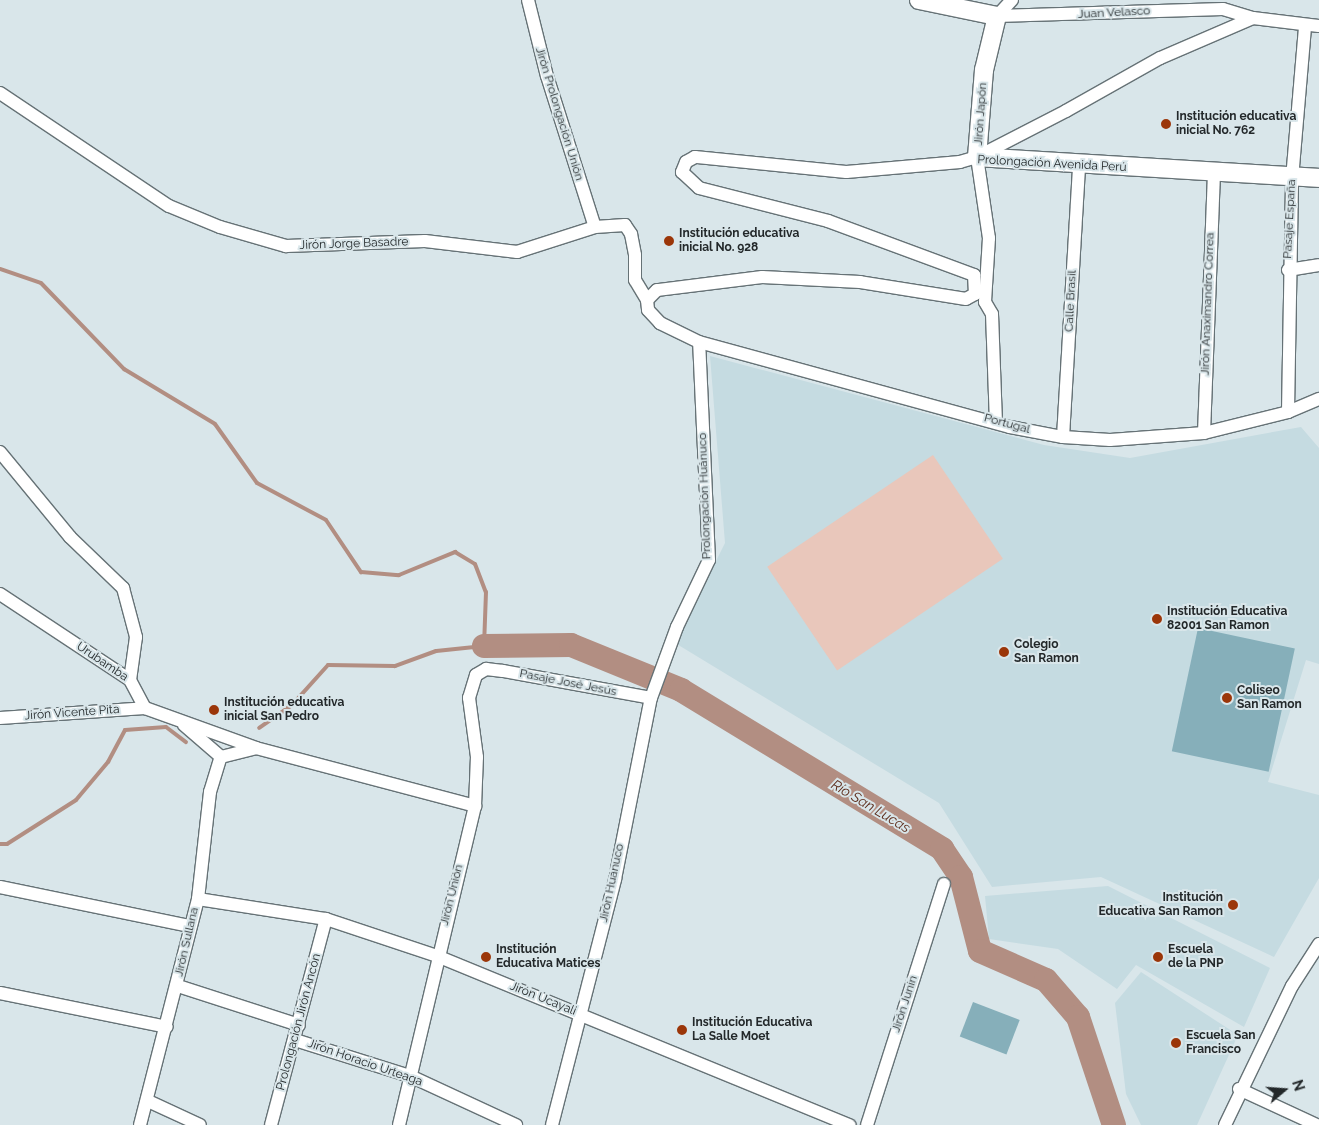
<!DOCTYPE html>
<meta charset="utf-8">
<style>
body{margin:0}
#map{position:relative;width:1319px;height:1125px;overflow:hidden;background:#d9e6ea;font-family:Raleway,sans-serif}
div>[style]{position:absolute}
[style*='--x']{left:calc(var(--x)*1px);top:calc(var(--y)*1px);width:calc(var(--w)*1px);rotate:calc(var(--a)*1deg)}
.built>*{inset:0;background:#c5dbe1}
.green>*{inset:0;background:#e9c7bb;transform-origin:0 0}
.stream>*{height:4px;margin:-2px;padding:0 2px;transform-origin:2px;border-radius:2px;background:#b28e82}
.river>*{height:24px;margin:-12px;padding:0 12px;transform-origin:12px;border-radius:12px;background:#b28e82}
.building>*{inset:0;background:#86afba;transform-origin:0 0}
.roads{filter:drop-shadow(1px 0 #667276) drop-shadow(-1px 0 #667276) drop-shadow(0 1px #667276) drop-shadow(0 -1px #667276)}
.street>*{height:12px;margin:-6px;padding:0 6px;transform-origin:6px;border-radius:6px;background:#fff}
.secondary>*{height:18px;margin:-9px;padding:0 9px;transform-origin:9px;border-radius:9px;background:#fff}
.dots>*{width:14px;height:14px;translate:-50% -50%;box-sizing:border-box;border:2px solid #d9e6ea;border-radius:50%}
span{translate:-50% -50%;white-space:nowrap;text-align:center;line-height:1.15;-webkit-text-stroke:4px #d9e6ea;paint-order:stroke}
.street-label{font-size:12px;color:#23282a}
.poi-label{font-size:12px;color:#23282a;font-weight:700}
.left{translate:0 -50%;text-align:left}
.right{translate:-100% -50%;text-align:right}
.water-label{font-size:14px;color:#5d2c1b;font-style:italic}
.north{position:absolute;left:1259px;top:1065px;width:50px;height:50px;-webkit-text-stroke:4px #d9e6ea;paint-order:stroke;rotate:72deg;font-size:14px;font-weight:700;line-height:20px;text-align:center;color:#23282a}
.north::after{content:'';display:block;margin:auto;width:18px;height:22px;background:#23282a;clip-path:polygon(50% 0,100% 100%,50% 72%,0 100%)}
</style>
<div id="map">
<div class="built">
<i style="clip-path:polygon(710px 356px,1044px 445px,1130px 458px,1301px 427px,1319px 448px,1319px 664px,1306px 660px,1268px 782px,1319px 795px,1319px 878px,1274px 957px,1101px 877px,992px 887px,939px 803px,675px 643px,725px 543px)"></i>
<i style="clip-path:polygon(1108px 886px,1270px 968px,1244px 1027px,1136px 965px,1117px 989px,1058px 949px,989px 939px,985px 896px)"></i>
<i style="clip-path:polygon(1141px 972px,1238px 1035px,1197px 1125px,1141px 1125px,1126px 1094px,1115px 1003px)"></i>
</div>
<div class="green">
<i style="left:933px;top:455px;width:125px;height:200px;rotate:56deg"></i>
</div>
<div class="stream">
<i style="--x:0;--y:269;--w:43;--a:18.9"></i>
<i style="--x:41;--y:283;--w:120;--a:46"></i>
<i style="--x:124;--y:369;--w:106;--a:31.1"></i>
<i style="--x:215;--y:424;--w:72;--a:54.6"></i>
<i style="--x:257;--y:483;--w:78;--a:28.2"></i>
<i style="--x:326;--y:520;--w:63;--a:56.1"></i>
<i style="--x:361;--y:572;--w:38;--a:5"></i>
<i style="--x:399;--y:575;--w:61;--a:-22.3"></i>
<i style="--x:455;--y:552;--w:23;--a:31"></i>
<i style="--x:475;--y:564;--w:30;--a:69"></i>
<i style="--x:486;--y:592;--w:54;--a:92.1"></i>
<i style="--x:484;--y:646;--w:48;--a:174.1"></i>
<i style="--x:436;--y:651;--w:44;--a:159.9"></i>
<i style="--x:395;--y:666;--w:67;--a:-179.1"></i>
<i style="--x:328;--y:665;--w:54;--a:132"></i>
<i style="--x:292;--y:705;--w:40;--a:145.1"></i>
<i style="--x:0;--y:844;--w:7;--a:0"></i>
<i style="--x:7;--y:844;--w:82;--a:-32.5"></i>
<i style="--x:76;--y:800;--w:50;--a:-49.9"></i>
<i style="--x:108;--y:762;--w:36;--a:-62"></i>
<i style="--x:125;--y:730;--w:41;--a:-4.2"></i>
<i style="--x:166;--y:727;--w:25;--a:37"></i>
</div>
<div class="river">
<i style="--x:484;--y:646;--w:87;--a:-0.7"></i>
<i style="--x:571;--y:645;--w:119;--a:22.2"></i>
<i style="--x:681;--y:690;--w:306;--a:31.3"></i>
<i style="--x:942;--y:849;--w:34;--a:56"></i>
<i style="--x:961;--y:877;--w:76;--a:75.6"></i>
<i style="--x:980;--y:951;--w:72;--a:23.7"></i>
<i style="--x:1046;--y:980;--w:49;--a:49.1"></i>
<i style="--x:1078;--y:1017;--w:114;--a:71.6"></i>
</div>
<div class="building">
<i style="left:1198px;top:628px;width:99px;height:126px;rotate:12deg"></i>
<i style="left:973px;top:1002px;width:50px;height:37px;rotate:21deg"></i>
</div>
<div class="roads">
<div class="street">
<i style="--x:528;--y:0;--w:78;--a:76"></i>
<i style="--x:547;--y:76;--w:158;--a:72.4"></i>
<i style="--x:997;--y:16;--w:226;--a:-1.8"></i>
<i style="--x:1223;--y:9;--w:31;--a:17"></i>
<i style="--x:1253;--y:18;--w:66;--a:6.9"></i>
<i style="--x:997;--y:16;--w:22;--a:-47"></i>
<i style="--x:1253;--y:18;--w:101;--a:156.7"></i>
<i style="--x:1160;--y:58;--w:108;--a:150.6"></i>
<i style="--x:1066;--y:111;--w:100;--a:152.7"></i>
<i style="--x:977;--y:157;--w:18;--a:164"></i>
<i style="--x:960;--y:162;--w:114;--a:175"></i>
<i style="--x:846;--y:172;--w:152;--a:-174.3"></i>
<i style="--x:695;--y:157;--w:10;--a:151"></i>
<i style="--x:686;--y:162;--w:11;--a:112"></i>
<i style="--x:682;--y:172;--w:23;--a:43"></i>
<i style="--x:699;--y:188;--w:133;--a:14.3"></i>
<i style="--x:828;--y:221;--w:156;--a:20.3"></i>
<i style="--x:974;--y:275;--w:19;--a:87"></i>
<i style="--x:975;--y:294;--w:10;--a:151"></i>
<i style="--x:966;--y:299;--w:107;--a:-170.9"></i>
<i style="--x:860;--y:282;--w:98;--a:-177.1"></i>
<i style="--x:762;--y:277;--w:106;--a:172.9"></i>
<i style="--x:657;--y:290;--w:14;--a:135"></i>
<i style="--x:647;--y:300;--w:10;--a:84"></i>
<i style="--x:648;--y:310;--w:18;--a:47"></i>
<i style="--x:660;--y:323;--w:43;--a:26"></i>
<i style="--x:699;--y:342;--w:322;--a:15.3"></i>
<i style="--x:1010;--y:427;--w:54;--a:10.7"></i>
<i style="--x:1063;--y:437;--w:47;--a:3.7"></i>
<i style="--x:1110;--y:440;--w:94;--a:-4.3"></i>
<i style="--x:1204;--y:433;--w:87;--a:-14"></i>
<i style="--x:1288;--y:412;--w:34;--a:-23"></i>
<i style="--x:0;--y:93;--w:203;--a:33.8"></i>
<i style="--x:169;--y:206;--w:55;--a:22.4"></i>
<i style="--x:220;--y:227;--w:69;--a:16.1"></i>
<i style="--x:286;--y:246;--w:139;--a:-2.1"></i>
<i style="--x:425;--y:241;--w:93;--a:6.8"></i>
<i style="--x:517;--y:252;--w:82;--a:-17.8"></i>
<i style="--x:595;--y:227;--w:30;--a:-4"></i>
<i style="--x:625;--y:225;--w:11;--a:56"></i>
<i style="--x:631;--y:234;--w:21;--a:79"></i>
<i style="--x:635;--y:255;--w:25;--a:90"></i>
<i style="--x:635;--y:280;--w:23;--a:59"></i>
<i style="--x:977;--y:157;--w:82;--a:81.6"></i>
<i style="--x:989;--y:238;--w:64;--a:93.6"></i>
<i style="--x:985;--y:302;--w:14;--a:60"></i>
<i style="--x:992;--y:314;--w:107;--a:87.9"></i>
<i style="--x:1288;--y:270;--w:31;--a:-9"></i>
<i style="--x:1288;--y:412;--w:233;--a:-89"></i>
<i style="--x:1292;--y:179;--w:153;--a:-85.1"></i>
<i style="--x:1204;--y:433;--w:259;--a:-87.8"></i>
<i style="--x:1063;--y:437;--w:273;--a:-86.6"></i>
<i style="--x:0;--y:452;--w:110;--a:50.5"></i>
<i style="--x:70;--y:537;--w:74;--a:43.9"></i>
<i style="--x:123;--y:588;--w:51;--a:75.1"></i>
<i style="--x:136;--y:637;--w:43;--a:97.9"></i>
<i style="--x:0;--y:594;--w:156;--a:33.5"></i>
<i style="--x:130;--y:680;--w:32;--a:62"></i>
<i style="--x:145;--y:708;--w:118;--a:19.8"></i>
<i style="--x:256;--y:748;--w:227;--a:14.8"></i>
<i style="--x:0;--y:718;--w:145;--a:-3.9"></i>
<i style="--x:184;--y:725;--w:49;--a:40.9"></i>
<i style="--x:221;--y:757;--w:36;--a:-14"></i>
<i style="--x:0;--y:887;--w:194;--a:11.6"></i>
<i style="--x:198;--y:899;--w:130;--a:8.9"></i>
<i style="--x:326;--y:919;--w:117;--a:18.4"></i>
<i style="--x:437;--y:956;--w:446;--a:22.3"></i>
<i style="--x:178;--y:986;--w:127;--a:17.9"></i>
<i style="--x:0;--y:993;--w:170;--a:11.5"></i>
<i style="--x:295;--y:1040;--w:121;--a:17.4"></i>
<i style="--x:410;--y:1076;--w:117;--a:24.8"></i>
<i style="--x:1239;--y:1089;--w:86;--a:24.8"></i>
<i style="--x:148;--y:1101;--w:57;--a:24.8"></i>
<i style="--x:140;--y:1125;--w:233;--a:-75.6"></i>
<i style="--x:198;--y:899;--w:108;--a:-83.6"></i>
<i style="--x:210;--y:792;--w:37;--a:-73"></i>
<i style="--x:271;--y:1125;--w:213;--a:-75.1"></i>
<i style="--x:399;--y:1125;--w:328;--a:-76.6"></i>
<i style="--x:475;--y:806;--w:49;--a:-87.7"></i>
<i style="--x:477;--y:757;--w:60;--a:-97.7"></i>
<i style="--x:469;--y:698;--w:24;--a:-73"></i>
<i style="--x:476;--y:675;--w:12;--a:-31"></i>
<i style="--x:486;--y:669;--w:17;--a:7"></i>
<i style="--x:503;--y:671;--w:150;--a:10.3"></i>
<i style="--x:552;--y:1125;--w:254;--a:-75.6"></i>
<i style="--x:615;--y:879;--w:185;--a:-78.8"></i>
<i style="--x:651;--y:698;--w:76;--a:-69.9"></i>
<i style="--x:677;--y:627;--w:74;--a:-64.5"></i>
<i style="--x:709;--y:560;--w:218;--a:-92.6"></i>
<i style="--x:867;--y:1125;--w:253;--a:-72.3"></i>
<i style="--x:1225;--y:1125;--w:154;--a:-64.3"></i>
<i style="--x:1292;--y:986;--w:50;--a:-57.3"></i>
</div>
<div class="secondary">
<i style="--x:919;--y:0;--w:80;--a:11.6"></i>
<i style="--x:997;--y:16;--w:56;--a:103.5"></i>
<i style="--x:984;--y:70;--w:87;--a:94.6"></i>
<i style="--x:977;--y:157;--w:343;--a:3.5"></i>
</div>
</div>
<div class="dots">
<i style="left:1166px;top:124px;background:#9b3609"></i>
<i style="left:669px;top:241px;background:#9b3609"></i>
<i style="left:1157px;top:619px;background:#9b3609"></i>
<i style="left:1004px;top:652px;background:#9b3609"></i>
<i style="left:1227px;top:698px;background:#9b3609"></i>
<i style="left:214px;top:710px;background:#9b3609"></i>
<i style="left:1233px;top:905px;background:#9b3609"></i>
<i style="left:486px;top:957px;background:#9b3609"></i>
<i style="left:1158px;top:957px;background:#9b3609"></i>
<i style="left:682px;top:1030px;background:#9b3609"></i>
<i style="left:1176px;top:1043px;background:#9b3609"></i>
</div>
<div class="street-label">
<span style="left:1114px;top:13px;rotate:-3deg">Juan Velasco</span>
<span style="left:559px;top:114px;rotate:73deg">Jirón Prolongación Unión</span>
<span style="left:981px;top:114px;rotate:-86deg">Jirón Japón</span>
<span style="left:1052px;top:164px;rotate:3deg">Prolongación Avenida Perú</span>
<span style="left:1290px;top:219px;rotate:-87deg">Pasaje España</span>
<span style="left:354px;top:244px;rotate:-2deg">Jirón Jorge Basadre</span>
<span style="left:1071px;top:301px;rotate:-87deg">Calle Brasil</span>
<span style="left:1208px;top:304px;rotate:-88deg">Jirón Anaximandro Correa</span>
<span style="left:1007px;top:424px;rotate:15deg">Portugal</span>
<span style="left:705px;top:496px;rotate:-92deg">Prolongación Huánuco</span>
<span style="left:102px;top:662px;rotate:34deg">Urubamba</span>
<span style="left:568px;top:683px;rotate:11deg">Pasaje José Jesús</span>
<span style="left:72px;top:713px;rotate:-4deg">Jirón Vicente Pita</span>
<span style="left:612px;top:883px;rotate:-78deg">Jirón Huánuco</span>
<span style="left:452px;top:895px;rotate:-76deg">Jirón Unión</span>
<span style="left:187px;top:942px;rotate:-77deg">Jirón Sullana</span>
<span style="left:543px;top:999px;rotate:22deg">Jirón Ucayali</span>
<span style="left:905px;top:1004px;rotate:-72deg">Jirón Junín</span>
<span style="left:299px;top:1022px;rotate:-75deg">Prolongación Jirón Ancón</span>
<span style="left:365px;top:1063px;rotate:19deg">Jirón Horacio Urteaga</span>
</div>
<div class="poi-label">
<span class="left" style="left:1176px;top:124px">Institución educativa<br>inicial No. 762</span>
<span class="left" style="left:679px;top:241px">Institución educativa<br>inicial No. 928</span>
<span class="left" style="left:1167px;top:619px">Institución Educativa<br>82001 San Ramon</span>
<span class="left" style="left:1014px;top:652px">Colegio<br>San Ramon</span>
<span class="left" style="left:1237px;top:698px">Coliseo<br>San Ramon</span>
<span class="left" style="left:224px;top:710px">Institución educativa<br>inicial San Pedro</span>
<span class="right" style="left:1223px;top:905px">Institución<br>Educativa San Ramon</span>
<span class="left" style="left:496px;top:957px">Institución<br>Educativa Matices</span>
<span class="left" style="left:1168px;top:957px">Escuela<br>de la PNP</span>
<span class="left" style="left:692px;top:1030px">Institución Educativa<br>La Salle Moet</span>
<span class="left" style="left:1186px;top:1043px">Escuela San<br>Francisco</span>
</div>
<div class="water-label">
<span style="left:871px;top:806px;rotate:31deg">Río San Lucas</span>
</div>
<div class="north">N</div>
</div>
